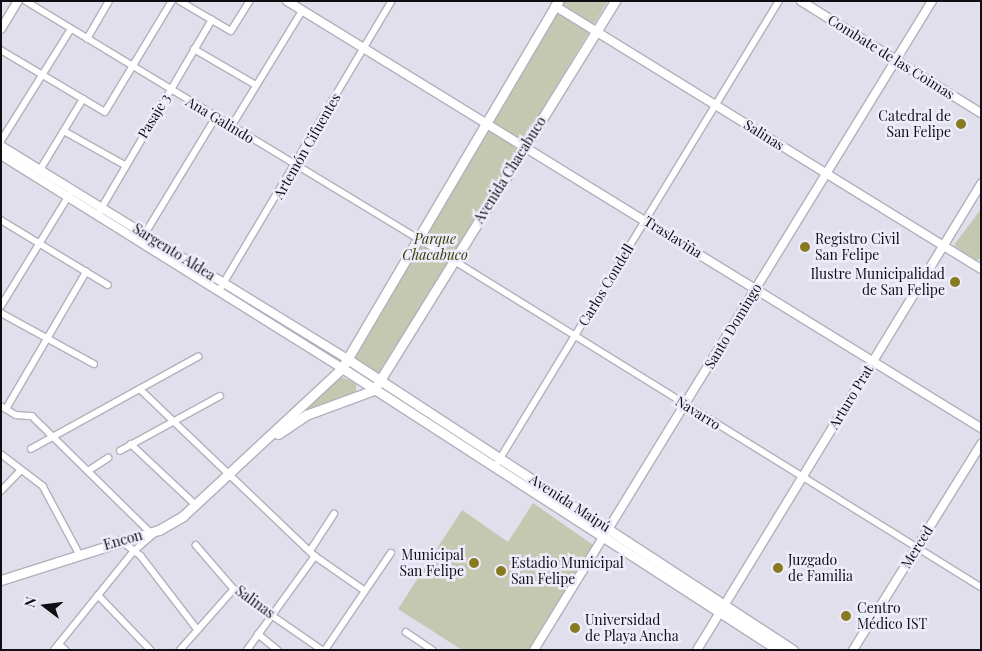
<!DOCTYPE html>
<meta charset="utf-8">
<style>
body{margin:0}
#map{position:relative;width:982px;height:651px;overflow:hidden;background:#e1dfec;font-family:"Playfair Display",serif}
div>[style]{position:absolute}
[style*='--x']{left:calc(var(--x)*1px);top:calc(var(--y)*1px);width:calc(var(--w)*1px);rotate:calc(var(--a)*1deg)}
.green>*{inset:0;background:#c4c8b0}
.roads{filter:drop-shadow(1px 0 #b2b0bd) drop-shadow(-1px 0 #b2b0bd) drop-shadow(0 1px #b2b0bd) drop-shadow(0 -1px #b2b0bd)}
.street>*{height:5.5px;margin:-2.75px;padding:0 2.75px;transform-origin:2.75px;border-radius:2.75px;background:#fff}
.secondary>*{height:8px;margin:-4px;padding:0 4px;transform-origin:4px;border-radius:4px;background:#fff}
.primary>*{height:9px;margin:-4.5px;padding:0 4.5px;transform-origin:4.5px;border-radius:4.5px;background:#fff}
.dots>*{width:14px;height:14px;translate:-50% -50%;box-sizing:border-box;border:2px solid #eeecfa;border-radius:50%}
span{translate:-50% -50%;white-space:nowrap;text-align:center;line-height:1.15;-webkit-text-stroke:5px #eeecfa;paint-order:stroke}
.street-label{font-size:14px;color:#0f0e12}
.poi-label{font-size:14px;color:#0f0e12}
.right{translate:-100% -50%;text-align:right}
.left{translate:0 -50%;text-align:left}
.park-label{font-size:14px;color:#363b03;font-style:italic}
.frame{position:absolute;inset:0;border:2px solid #0f0e12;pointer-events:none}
.north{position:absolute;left:20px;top:581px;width:50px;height:50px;-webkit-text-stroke:4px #eeecfa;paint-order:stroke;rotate:285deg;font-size:14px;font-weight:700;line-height:20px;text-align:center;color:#0f0e12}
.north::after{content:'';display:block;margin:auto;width:18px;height:22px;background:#0f0e12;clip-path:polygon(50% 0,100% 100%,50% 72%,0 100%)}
</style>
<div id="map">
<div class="green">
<i style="clip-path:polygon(565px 1px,608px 1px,381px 375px,351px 356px,487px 122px)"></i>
<i style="clip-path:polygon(981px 209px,981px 259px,974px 261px,954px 245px)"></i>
<i style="clip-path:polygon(341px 377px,356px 383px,356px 393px,304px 410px)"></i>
<i style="clip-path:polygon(533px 503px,596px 547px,533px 650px,462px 650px,398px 609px,462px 510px,508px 542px)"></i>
</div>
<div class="roads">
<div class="street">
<i style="--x:26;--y:1;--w:456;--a:31.2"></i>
<i style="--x:416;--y:237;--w:665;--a:31.78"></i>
<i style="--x:180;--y:1;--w:59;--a:30.5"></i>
<i style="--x:231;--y:31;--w:36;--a:-58"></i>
<i style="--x:87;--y:39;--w:44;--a:-59.9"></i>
<i style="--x:194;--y:49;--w:72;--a:30.1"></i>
<i style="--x:1;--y:50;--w:121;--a:30.8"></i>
<i style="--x:105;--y:112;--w:130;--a:-58.9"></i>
<i style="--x:231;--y:127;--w:136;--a:-58.5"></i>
<i style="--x:64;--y:131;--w:70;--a:29.1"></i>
<i style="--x:1;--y:141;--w:132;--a:-58"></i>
<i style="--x:40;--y:170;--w:83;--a:-58.8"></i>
<i style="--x:98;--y:214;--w:225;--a:-59.6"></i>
<i style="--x:1;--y:220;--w:125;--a:31.3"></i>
<i style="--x:143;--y:237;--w:140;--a:-58.7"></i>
<i style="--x:220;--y:289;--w:335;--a:-59.2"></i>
<i style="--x:1;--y:306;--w:132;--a:-58.4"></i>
<i style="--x:1;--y:313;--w:106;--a:28.7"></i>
<i style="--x:140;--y:389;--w:242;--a:43.7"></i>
<i style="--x:315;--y:556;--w:60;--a:34.8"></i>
<i style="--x:1;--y:406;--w:17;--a:31"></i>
<i style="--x:16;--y:415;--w:16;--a:4"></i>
<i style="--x:32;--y:416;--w:165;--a:44.5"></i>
<i style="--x:6;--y:409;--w:159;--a:-59.7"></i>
<i style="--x:131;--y:444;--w:89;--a:43.2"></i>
<i style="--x:31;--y:449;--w:191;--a:-28.9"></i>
<i style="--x:120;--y:451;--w:114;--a:-28.8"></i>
<i style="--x:1;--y:454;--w:53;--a:37.3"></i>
<i style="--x:43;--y:486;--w:76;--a:61.8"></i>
<i style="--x:498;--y:462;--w:540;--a:-58.64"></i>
<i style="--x:88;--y:471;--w:24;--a:-33"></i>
<i style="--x:1;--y:491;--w:29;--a:-46"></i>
<i style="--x:120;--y:540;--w:26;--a:37"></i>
<i style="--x:141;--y:556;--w:93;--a:52.4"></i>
<i style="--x:196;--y:545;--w:58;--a:49.2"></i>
<i style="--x:234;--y:589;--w:107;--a:34.7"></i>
<i style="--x:310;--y:551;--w:44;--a:-57"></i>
<i style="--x:98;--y:595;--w:76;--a:46.1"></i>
<i style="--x:406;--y:632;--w:32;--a:34"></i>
<i style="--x:258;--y:634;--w:26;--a:39"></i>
<i style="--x:59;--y:644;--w:9;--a:41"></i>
<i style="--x:54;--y:650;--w:127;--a:-51.1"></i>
<i style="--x:134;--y:551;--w:28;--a:-41"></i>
<i style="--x:180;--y:650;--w:81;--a:-48.5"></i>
<i style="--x:247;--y:650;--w:116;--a:-54.1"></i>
<i style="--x:325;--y:650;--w:117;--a:-55.8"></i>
</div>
<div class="secondary">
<i style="--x:287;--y:1;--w:815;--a:31.6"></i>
<i style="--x:801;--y:1;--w:212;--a:31.9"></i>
<i style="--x:555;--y:6;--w:501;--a:31.69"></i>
<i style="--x:1;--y:29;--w:33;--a:-59"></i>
<i style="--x:1;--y:146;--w:405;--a:31.6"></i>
<i style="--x:1;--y:155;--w:402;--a:32"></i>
<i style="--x:534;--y:650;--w:761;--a:-58.48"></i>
<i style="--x:697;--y:650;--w:546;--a:-58.64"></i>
<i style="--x:853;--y:650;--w:243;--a:-58.1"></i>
</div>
<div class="primary">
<i style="--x:346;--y:358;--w:534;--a:33.15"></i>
<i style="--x:342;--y:368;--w:519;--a:32.89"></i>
<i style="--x:377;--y:385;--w:452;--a:-58.2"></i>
<i style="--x:278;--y:434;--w:34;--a:-34"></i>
<i style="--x:306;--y:415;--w:72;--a:-20.2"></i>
<i style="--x:1;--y:580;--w:166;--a:-17.6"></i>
<i style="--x:159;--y:530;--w:28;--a:-30"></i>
<i style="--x:183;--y:516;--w:217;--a:-42.9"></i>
<i style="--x:342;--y:368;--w:426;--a:-59.5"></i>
</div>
</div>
<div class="dots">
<i style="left:961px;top:124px;background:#867b20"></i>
<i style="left:805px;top:247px;background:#867b20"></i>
<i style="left:955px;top:282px;background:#867b20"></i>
<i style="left:474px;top:563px;background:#867b20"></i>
<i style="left:778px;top:568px;background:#867b20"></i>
<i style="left:501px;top:571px;background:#867b20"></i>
<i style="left:846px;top:616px;background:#867b20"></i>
<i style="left:575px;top:628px;background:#867b20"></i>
</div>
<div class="street-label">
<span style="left:891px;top:57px;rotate:32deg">Combate de las Coimas</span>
<span style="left:154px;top:116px;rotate:-59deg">Pasaje 3</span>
<span style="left:220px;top:120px;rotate:31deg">Ana Galindo</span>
<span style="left:764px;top:135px;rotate:32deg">Salinas</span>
<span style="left:307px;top:146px;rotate:-60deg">Artemón Cifuentes</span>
<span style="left:510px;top:170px;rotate:-58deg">Avenida Chacabuco</span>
<span style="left:673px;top:237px;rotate:32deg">Traslaviña</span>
<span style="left:174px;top:252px;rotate:32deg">Sargento Aldea</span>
<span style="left:606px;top:285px;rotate:-59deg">Carlos Condell</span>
<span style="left:733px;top:326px;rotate:-59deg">Santo Domingo</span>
<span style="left:851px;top:397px;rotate:-59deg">Arturo Prat</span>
<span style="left:698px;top:413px;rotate:32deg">Navarro</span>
<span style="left:570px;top:503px;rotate:33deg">Avenida Maipú</span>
<span style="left:123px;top:540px;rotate:-16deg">Encon</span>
<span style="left:917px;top:547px;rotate:-58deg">Merced</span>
<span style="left:255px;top:602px;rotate:36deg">Salinas</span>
</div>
<div class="poi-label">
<span class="right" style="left:951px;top:124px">Catedral de<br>San Felipe</span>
<span class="left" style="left:815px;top:247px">Registro Civil<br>San Felipe</span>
<span class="right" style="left:945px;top:282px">Ilustre Municipalidad<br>de San Felipe</span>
<span class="right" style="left:464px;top:563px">Municipal<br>San Felipe</span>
<span class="left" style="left:788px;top:568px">Juzgado<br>de Familia</span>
<span class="left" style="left:511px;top:571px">Estadio Municipal<br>San Felipe</span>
<span class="left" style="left:857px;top:616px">Centro<br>Médico IST</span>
<span class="left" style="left:585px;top:628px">Universidad<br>de Playa Ancha</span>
</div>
<div class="park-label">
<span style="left:435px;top:247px">Parque<br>Chacabuco</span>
</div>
<div class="frame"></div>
<div class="north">N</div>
</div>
